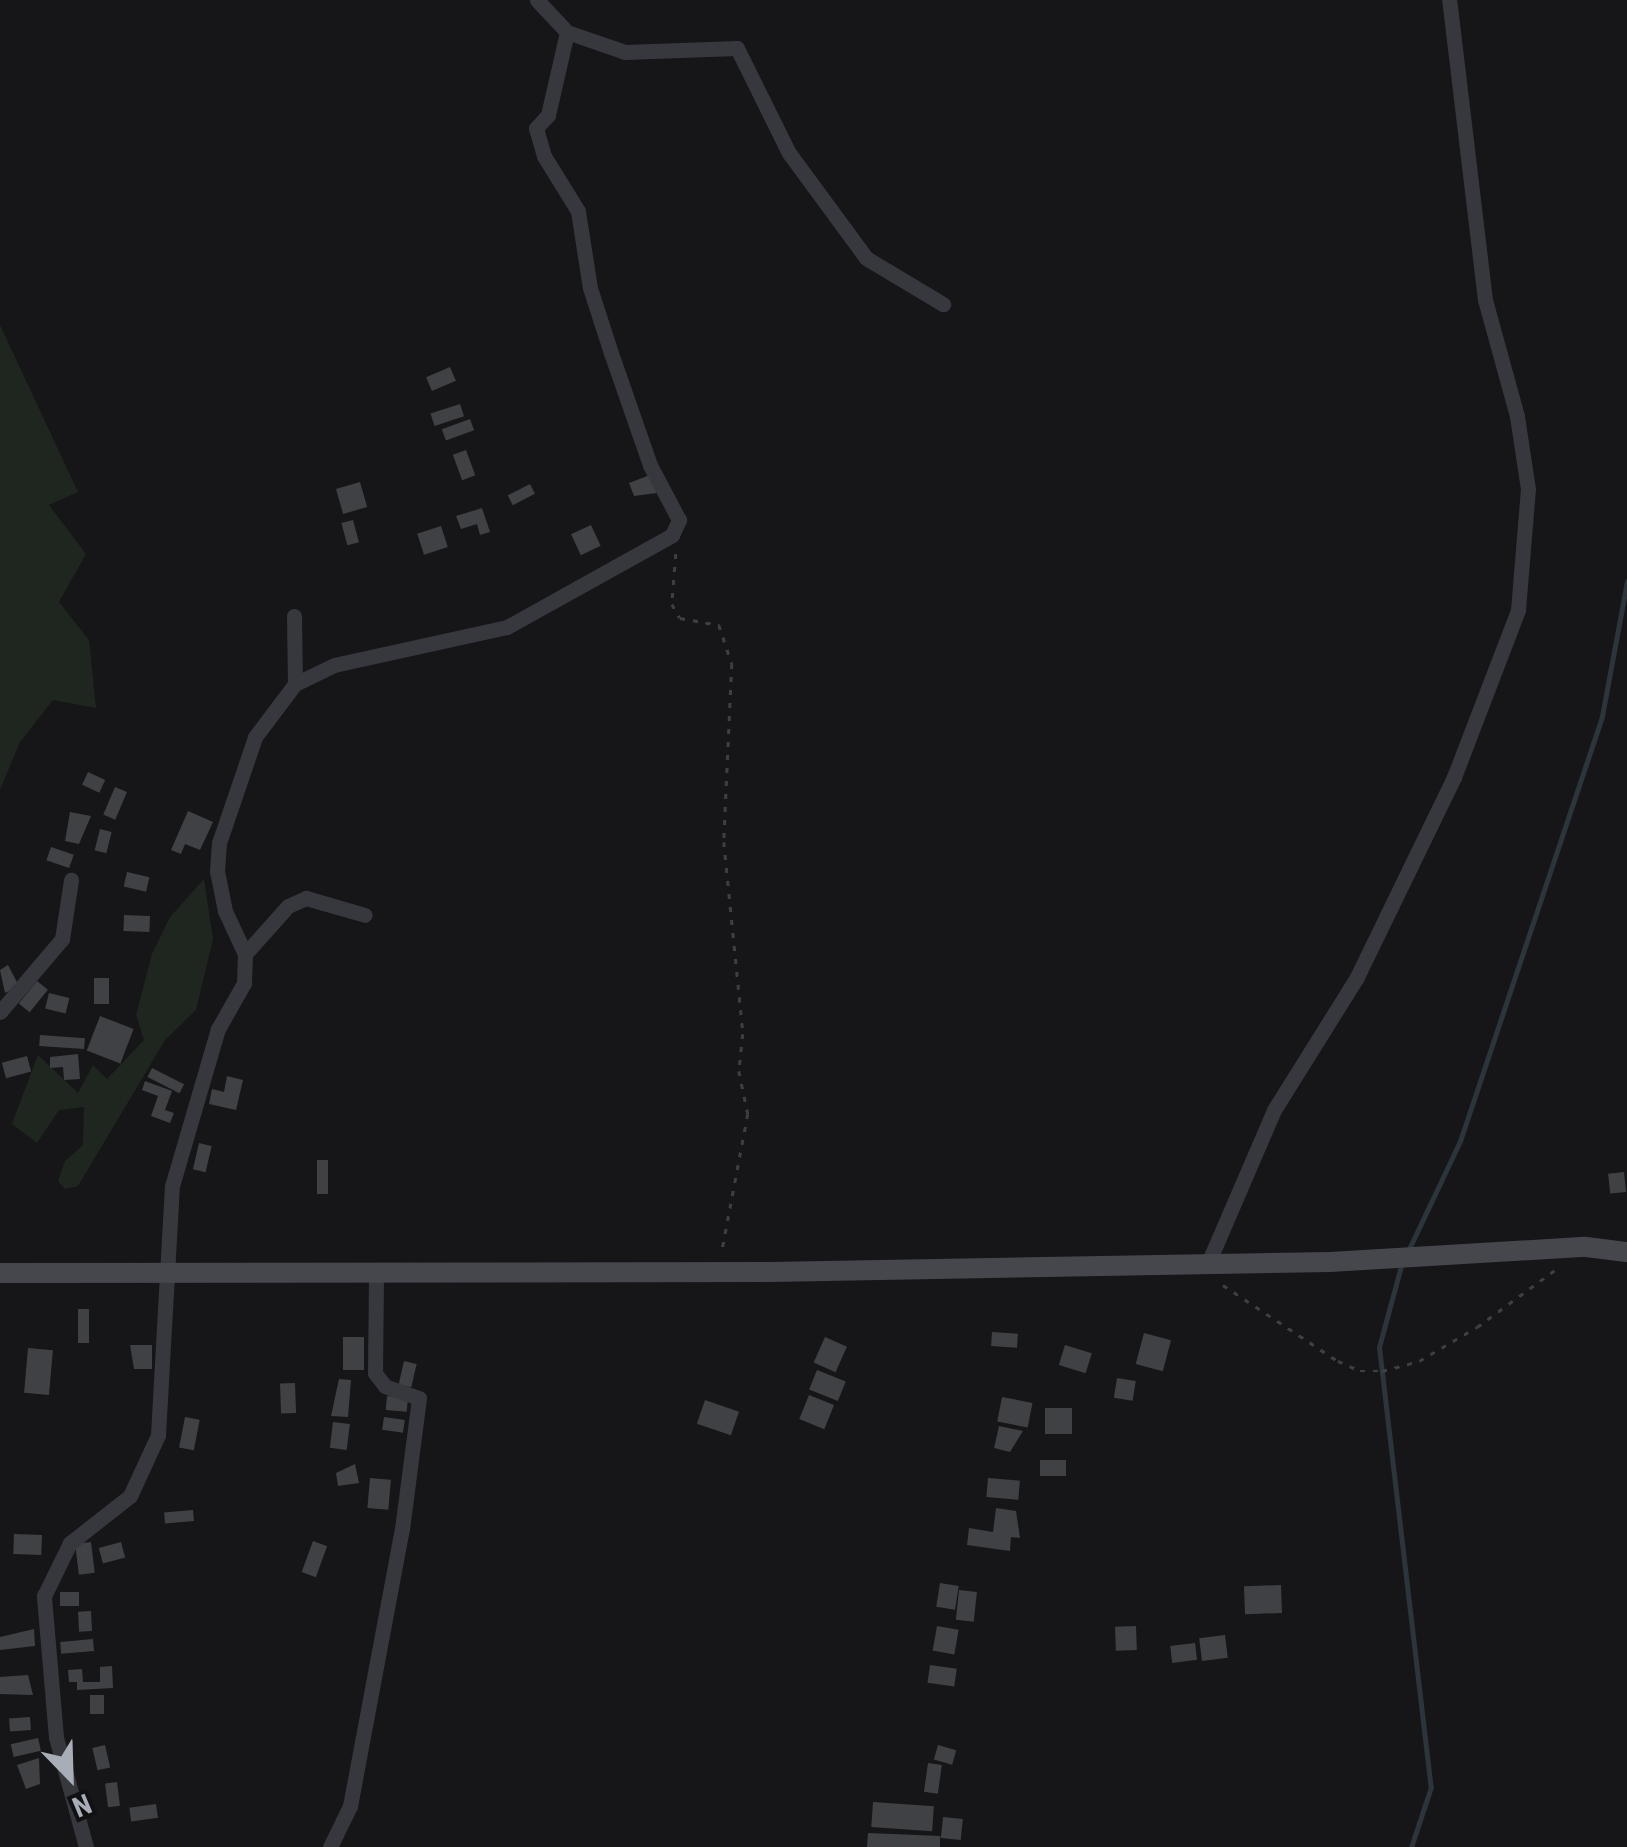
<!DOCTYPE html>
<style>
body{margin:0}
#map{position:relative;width:1627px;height:1847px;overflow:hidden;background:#161618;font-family:"Roboto Condensed",sans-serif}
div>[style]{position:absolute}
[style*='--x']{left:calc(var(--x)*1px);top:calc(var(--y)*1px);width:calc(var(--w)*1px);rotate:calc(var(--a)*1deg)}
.green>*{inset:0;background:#1e261f}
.stream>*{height:5px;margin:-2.5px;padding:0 2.5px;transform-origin:2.5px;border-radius:2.5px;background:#2c353c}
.building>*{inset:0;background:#404145;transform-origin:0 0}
.path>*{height:2.5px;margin-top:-1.25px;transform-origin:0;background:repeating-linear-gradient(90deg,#3d3f44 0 5px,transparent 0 13px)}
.street>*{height:15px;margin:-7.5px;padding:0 7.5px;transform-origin:7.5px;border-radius:7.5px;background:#37383d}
.secondary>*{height:20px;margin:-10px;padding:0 10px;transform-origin:10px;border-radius:10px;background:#45474d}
span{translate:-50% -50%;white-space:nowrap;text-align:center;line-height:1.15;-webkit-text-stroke:8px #111113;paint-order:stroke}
.north{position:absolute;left:20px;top:1727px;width:100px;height:100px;-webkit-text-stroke:8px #111113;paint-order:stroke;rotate:157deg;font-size:28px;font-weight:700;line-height:40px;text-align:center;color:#a8adb8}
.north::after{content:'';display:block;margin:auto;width:35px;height:45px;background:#a8adb8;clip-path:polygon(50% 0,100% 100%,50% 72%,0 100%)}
</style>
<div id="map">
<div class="green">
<i style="clip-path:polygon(0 325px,78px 492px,49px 505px,86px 554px,59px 602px,89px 640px,96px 708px,53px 700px,20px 742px,0 790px)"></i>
<i style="clip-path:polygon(204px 879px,213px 939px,196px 1010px,165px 1040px,78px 1186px,65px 1189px,58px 1181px,65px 1161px,83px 1145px,84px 1107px,59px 1110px,37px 1143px,12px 1124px,38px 1055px,78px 1093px,93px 1065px,107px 1079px,144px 1040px,136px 1015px,152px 954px,170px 917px)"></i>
</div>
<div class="stream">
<i style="--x:1408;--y:1251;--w:122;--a:-64.7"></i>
<i style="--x:1460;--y:1141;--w:448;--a:-71.5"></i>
<i style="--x:1602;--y:716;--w:137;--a:-79.5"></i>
<i style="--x:1401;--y:1266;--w:84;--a:105.2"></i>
<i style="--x:1379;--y:1347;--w:443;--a:83.3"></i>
<i style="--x:1431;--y:1787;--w:63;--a:108.4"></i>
</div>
<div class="building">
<i style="left:450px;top:367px;width:15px;height:26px;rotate:67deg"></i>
<i style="left:460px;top:404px;width:13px;height:31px;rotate:72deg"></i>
<i style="left:470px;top:419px;width:12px;height:30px;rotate:70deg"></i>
<i style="left:466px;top:450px;width:27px;height:14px;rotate:70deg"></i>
<i style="clip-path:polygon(650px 475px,657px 493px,634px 496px,629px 483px)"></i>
<i style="left:360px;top:482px;width:26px;height:25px;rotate:74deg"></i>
<i style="left:530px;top:484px;width:11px;height:25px;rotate:63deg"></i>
<i style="clip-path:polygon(482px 508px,490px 532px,480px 535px,477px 524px,461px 529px,456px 516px)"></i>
<i style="left:353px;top:520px;width:23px;height:12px;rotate:75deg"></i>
<i style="left:591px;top:525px;width:23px;height:22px;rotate:65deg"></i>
<i style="left:441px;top:526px;width:22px;height:25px;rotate:72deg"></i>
<i style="left:88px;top:772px;width:19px;height:14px;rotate:25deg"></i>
<i style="left:115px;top:787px;width:13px;height:30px;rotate:23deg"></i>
<i style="clip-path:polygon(188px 811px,213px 822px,200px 850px,185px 844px,181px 854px,171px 850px)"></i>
<i style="clip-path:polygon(70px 812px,91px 816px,79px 844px,65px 841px)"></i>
<i style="left:100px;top:829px;width:12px;height:22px;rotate:14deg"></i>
<i style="left:51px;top:847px;width:24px;height:14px;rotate:19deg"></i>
<i style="left:127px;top:872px;width:23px;height:15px;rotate:13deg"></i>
<i style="left:124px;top:915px;width:26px;height:16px;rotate:2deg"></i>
<i style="clip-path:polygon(8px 965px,19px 986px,5px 993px,0 970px)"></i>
<i style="left:94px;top:978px;width:15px;height:26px"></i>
<i style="left:37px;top:981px;width:14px;height:29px;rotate:39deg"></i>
<i style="left:49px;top:993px;width:21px;height:16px;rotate:14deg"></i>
<i style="left:100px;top:1016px;width:36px;height:37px;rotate:21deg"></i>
<i style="left:40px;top:1035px;width:45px;height:11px;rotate:4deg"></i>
<i style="clip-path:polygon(78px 1054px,80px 1079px,64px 1080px,63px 1067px,50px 1068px,50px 1057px)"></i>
<i style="left:27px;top:1056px;width:16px;height:26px;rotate:75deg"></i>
<i style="left:152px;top:1068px;width:36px;height:10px;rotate:27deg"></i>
<i style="clip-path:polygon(227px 1076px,243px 1080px,236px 1110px,209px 1104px,212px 1089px,224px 1092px)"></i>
<i style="clip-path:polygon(145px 1081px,172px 1091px,165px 1110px,174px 1113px,170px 1123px,151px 1116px,158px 1096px,142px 1090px)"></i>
<i style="left:199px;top:1143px;width:13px;height:27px;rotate:13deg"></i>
<i style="left:317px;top:1160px;width:11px;height:34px"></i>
<i style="left:1624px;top:1172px;width:20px;height:16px;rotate:84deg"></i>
<i style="left:78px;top:1309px;width:11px;height:34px"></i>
<i style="left:992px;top:1332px;width:26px;height:14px;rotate:4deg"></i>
<i style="left:1144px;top:1333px;width:28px;height:32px;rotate:15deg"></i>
<i style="left:343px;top:1337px;width:21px;height:33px"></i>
<i style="left:825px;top:1337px;width:24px;height:28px;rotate:24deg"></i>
<i style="clip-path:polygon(130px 1345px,152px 1345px,152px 1369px,134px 1369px)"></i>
<i style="left:1065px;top:1345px;width:28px;height:21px;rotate:17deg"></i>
<i style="left:28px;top:1348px;width:25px;height:45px;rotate:5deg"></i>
<i style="left:404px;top:1361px;width:13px;height:24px;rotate:13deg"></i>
<i style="left:817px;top:1370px;width:31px;height:21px;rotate:22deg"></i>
<i style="left:1117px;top:1378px;width:19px;height:20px;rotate:9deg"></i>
<i style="clip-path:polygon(339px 1379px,351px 1380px,348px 1417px,331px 1416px)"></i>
<i style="left:295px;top:1383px;width:30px;height:15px;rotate:88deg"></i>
<i style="left:809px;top:1395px;width:27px;height:26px;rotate:22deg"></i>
<i style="left:387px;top:1396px;width:21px;height:14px;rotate:5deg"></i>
<i style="left:1002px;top:1397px;width:31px;height:25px;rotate:11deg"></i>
<i style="left:705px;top:1400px;width:36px;height:25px;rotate:19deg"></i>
<i style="left:1045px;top:1408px;width:27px;height:26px"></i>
<i style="left:185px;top:1417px;width:15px;height:31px;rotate:11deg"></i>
<i style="left:384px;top:1417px;width:21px;height:13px;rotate:8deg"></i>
<i style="left:333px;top:1422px;width:17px;height:26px;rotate:7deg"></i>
<i style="clip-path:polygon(999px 1426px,1023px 1431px,1010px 1452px,994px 1448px)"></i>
<i style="left:1066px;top:1460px;width:16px;height:26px;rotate:90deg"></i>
<i style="clip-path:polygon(355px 1464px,359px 1483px,338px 1486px,336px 1473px)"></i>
<i style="left:370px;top:1478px;width:21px;height:30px;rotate:5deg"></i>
<i style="left:988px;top:1478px;width:32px;height:19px;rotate:5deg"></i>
<i style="clip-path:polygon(996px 1508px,1016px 1511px,1020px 1538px,1011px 1537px,1010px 1551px,967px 1545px,969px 1528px,993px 1532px)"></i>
<i style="left:193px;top:1510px;width:11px;height:29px;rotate:85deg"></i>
<i style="left:14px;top:1534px;width:28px;height:20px;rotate:2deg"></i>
<i style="left:313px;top:1541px;width:15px;height:33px;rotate:20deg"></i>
<i style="left:91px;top:1542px;width:31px;height:16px;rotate:83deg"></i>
<i style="left:121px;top:1542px;width:16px;height:23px;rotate:75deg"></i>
<i style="left:940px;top:1583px;width:19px;height:24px;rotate:9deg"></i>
<i style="left:1281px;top:1585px;width:28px;height:37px;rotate:88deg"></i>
<i style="left:959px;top:1590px;width:18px;height:30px;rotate:6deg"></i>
<i style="left:60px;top:1592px;width:19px;height:14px"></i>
<i style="left:91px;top:1611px;width:20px;height:13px;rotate:87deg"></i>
<i style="left:937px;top:1626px;width:22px;height:25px;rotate:10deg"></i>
<i style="left:1136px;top:1626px;width:24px;height:21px;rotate:88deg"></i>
<i style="clip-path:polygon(34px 1629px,35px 1646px,0 1650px,0 1637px)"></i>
<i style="left:1225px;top:1635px;width:23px;height:26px;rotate:83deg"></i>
<i style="left:93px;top:1639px;width:12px;height:33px;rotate:85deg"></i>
<i style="left:1195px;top:1643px;width:17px;height:25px;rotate:83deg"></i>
<i style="left:930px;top:1665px;width:27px;height:18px;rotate:8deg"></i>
<i style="clip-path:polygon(112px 1666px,113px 1688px,77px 1690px,77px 1682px,69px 1682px,68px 1670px,82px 1669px,83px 1682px,100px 1682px,100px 1667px)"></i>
<i style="clip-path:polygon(28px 1675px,33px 1695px,0 1694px,0 1677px)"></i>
<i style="left:90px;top:1695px;width:14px;height:19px"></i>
<i style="left:30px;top:1717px;width:13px;height:21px;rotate:86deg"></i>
<i style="left:38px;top:1738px;width:13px;height:28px;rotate:77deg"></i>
<i style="left:105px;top:1745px;width:23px;height:13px;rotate:77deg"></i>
<i style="left:938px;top:1745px;width:19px;height:15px;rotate:16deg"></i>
<i style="clip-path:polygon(39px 1758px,40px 1784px,26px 1789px,17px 1765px)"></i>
<i style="left:928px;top:1763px;width:14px;height:29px;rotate:8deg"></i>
<i style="left:117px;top:1782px;width:24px;height:12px;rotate:83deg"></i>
<i style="left:873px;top:1802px;width:61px;height:25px;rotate:4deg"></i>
<i style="left:156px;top:1804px;width:14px;height:27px;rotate:82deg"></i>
<i style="left:943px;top:1817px;width:20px;height:21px;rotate:6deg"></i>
<i style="clip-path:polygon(868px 1833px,940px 1836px,940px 1847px,867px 1847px)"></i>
</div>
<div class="path">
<i style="--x:676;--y:554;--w:50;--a:94.6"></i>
<i style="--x:672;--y:604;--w:16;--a:60"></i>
<i style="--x:680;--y:618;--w:40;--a:10"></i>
<i style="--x:719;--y:625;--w:41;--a:71.6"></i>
<i style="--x:732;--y:664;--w:178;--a:92.6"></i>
<i style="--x:724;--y:842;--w:193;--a:84.3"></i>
<i style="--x:743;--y:1034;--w:37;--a:96"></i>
<i style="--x:739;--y:1071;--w:44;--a:78.2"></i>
<i style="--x:748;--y:1114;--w:140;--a:100.7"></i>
<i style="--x:1223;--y:1285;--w:138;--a:33.5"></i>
<i style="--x:1338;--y:1361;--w:24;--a:24"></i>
<i style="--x:1360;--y:1371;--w:22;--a:0"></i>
<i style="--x:1382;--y:1371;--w:38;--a:-15"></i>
<i style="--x:1419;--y:1361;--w:67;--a:-30.4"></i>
<i style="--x:1477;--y:1327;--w:102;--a:-36.2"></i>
</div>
<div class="street">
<i style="--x:537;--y:0;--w:44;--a:46.8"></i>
<i style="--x:567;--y:32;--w:61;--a:19"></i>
<i style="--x:625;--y:52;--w:112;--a:-2"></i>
<i style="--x:737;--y:48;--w:117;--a:63.7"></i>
<i style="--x:789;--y:153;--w:130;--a:53.7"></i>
<i style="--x:866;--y:258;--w:90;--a:30.9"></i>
<i style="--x:294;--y:616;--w:68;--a:89.2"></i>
<i style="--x:245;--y:954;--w:64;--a:-48.1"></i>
<i style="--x:288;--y:906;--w:20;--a:-24"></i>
<i style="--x:306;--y:898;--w:61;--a:16.1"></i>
<i style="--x:0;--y:1012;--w:96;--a:-49.7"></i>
<i style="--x:62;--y:939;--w:60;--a:-81.3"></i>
<i style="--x:1209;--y:1261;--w:164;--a:-66.7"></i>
<i style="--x:1274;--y:1110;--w:155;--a:-58"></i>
<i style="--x:1356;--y:979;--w:225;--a:-64.1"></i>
<i style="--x:1454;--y:777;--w:179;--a:-69"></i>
<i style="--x:1518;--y:610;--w:121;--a:-85.3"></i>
<i style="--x:1528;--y:489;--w:74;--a:-98.6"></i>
<i style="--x:1517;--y:416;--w:120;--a:-105.4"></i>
<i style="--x:1485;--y:300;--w:302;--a:-96.8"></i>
<i style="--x:86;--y:1847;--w:114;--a:-105.3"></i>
<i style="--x:56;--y:1737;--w:142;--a:-94.9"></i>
<i style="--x:44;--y:1596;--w:59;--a:-63.9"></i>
<i style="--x:70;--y:1543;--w:76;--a:-38.1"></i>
<i style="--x:130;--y:1496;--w:67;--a:-65.3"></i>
<i style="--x:158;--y:1435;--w:249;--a:-86.8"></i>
<i style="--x:172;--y:1186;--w:164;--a:-73.7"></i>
<i style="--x:218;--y:1029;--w:53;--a:-60.5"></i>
<i style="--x:244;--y:983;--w:29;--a:-88"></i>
<i style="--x:245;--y:954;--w:47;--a:-114.9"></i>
<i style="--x:225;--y:911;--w:41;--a:-101.3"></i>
<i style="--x:217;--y:871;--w:28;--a:-86"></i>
<i style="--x:219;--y:843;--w:112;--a:-71.2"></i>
<i style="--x:255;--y:737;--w:66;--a:-53"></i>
<i style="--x:295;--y:684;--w:43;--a:-26"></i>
<i style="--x:334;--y:665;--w:177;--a:-12.4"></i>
<i style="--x:507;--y:627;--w:189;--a:-29.1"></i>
<i style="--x:672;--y:535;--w:17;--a:-65"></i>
<i style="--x:679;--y:520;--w:62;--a:-117.8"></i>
<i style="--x:650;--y:465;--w:119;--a:-109.2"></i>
<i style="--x:611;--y:353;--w:68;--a:-107.9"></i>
<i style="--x:590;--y:288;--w:78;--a:-98.9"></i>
<i style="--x:578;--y:211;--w:65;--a:-121.7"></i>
<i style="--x:544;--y:156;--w:29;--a:-106"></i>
<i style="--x:536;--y:128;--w:18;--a:-47"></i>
<i style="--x:548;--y:115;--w:85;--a:-77.1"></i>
<i style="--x:330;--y:1847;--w:46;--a:-64"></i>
<i style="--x:350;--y:1806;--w:282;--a:-79.4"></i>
<i style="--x:402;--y:1529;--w:132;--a:-82.6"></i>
<i style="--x:419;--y:1398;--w:36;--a:-161"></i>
<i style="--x:385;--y:1386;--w:16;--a:-128"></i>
<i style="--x:375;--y:1373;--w:96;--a:-89.4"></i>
</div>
<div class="secondary">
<i style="--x:0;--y:1273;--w:770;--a:-0.07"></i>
<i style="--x:770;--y:1272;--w:560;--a:-1.02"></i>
<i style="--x:1330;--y:1262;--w:256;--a:-3.4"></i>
<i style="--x:1586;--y:1247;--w:41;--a:7"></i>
</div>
<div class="north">N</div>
</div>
